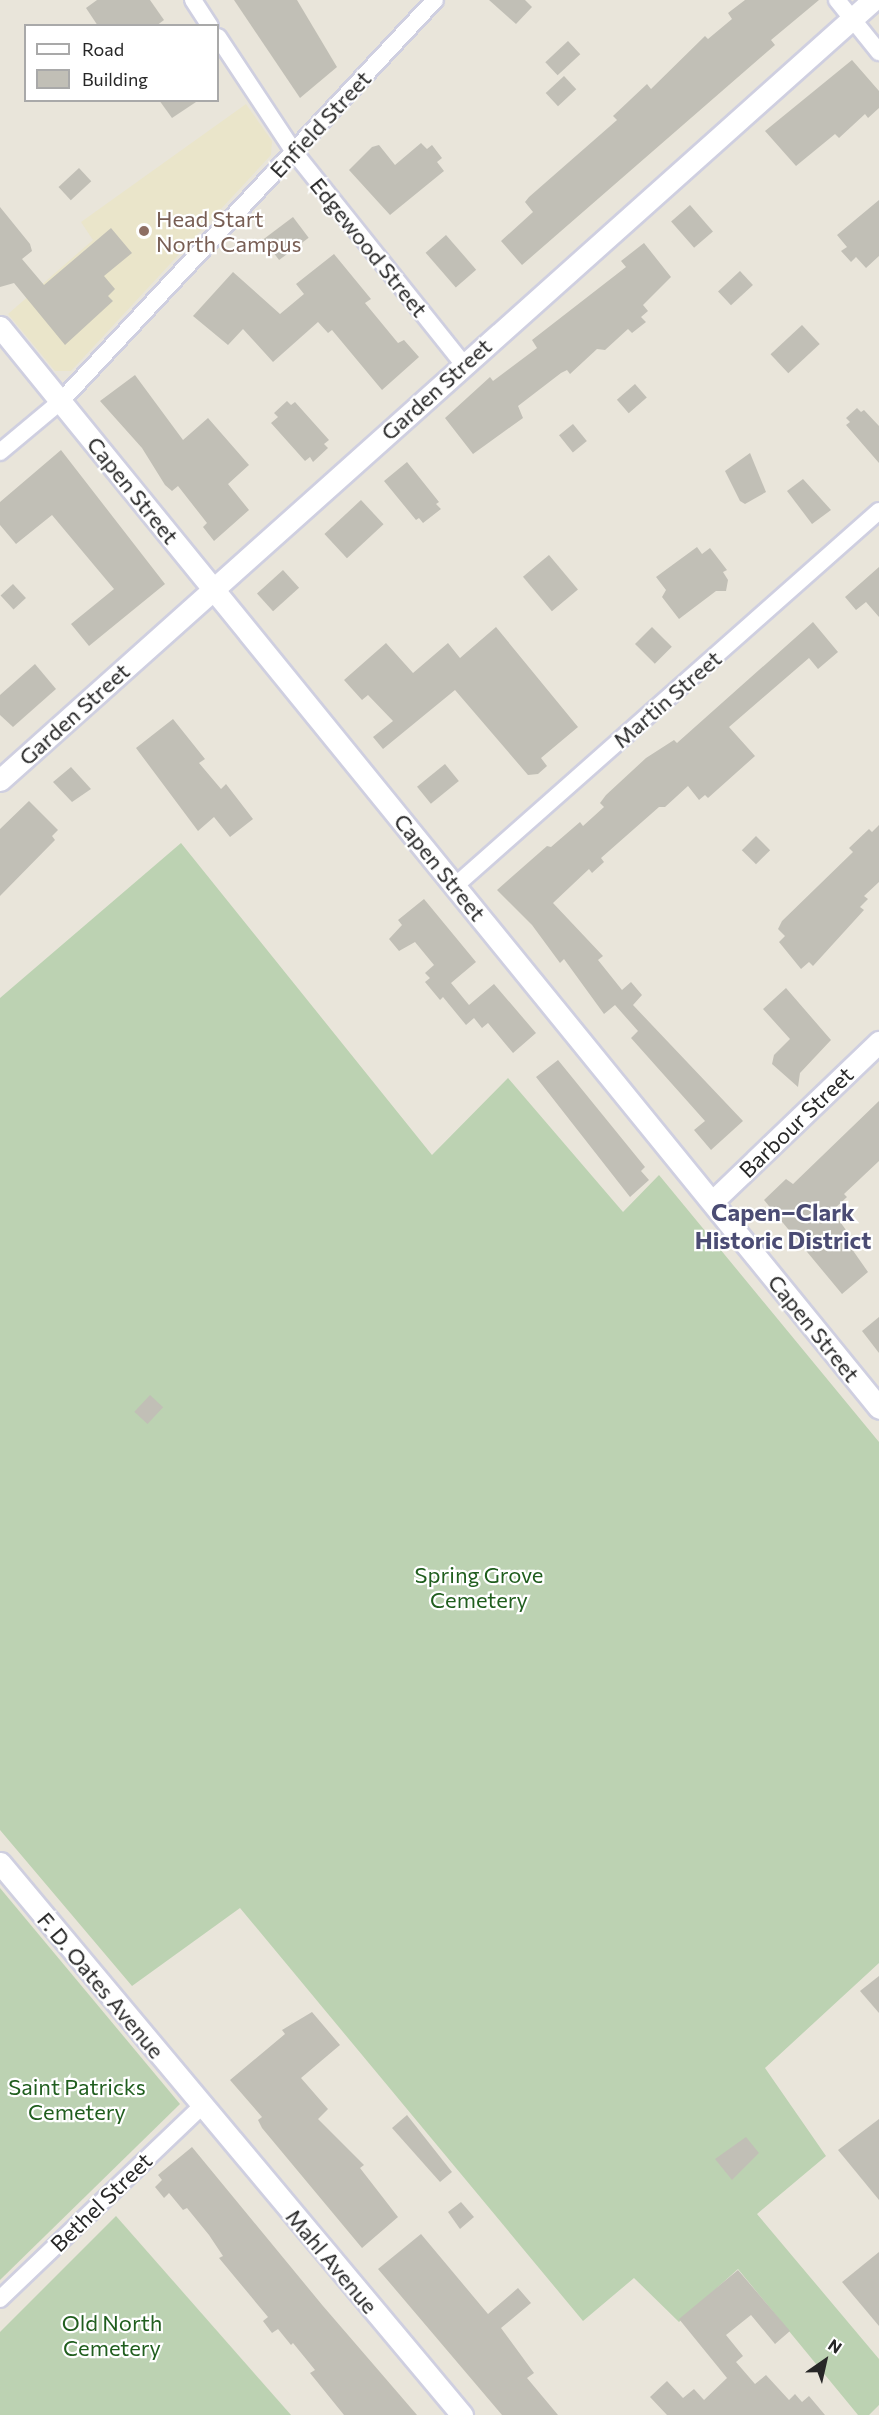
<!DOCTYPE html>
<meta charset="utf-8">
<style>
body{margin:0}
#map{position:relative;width:879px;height:2415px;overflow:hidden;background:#e9e5da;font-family:Commissioner,sans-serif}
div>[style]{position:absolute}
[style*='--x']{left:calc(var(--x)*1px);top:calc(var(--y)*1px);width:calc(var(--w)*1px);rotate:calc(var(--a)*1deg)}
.education>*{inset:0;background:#eae5ca}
.cemetery>*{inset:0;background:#bcd2b2}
.building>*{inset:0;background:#c1bfb6;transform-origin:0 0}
.roads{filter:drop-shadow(2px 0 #cfcfe0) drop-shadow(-2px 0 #cfcfe0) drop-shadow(0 2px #cfcfe0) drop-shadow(0 -2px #cfcfe0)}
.minor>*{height:16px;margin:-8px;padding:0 8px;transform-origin:8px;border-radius:8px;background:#fff}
.tertiary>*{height:21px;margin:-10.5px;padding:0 10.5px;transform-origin:10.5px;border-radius:10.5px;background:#fff}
.dots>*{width:16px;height:16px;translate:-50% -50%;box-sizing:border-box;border:3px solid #fff;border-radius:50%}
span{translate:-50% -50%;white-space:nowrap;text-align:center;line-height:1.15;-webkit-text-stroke:4.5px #fff;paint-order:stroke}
.street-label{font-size:22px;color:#272727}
.education-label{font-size:22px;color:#785e54}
.left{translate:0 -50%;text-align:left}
.park-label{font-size:22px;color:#205e1e}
.neighbourhood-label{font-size:24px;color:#4b4c74;font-weight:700}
.legend{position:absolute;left:24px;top:24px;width:195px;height:78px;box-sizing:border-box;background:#fff;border:2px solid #a9a9a9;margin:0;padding:8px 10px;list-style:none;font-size:18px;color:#272727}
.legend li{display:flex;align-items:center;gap:12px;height:30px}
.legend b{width:30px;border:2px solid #a9a9a9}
.north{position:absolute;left:795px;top:2331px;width:60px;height:60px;-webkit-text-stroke:4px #fff;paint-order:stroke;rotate:34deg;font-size:16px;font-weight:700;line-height:24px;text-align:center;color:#272727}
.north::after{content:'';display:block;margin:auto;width:21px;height:27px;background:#272727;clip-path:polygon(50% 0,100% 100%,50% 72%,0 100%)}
</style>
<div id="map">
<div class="education">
<i style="clip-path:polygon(246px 104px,272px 141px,271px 155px,71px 371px,55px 371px,8px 314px,93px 240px,81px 222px)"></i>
</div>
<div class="cemetery">
<i style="clip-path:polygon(181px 843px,432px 1155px,508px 1078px,623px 1212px,659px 1175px,879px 1442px,879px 1963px,765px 2068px,826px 2156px,757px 2214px,879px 2359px,879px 2405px,869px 2415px,858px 2415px,738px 2269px,679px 2322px,634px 2278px,583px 2321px,240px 1908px,132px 1986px,0 1830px,0 998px)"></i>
<i style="clip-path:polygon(0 1888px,180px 2104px,0 2280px)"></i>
<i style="clip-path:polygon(116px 2216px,291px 2415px,0 2415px,0 2332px)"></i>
</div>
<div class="building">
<i style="clip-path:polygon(97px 0,150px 0,164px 20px,156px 26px,98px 26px,86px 8px)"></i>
<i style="clip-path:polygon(234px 0,297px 0,337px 67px,300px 98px)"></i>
<i style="clip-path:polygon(489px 0,525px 0,532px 7px,516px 24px)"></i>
<i style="clip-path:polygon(745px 0,819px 0,771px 40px,775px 45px,522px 265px,501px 241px,533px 212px,525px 202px,529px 197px,617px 120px,613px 116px,647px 84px,651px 89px,705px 36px,708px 39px,732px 19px,728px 13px)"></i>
<i style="left:568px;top:41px;width:18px;height:31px;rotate:47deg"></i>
<i style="clip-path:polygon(852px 60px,879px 91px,879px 108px,868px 118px,865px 114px,839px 138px,835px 134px,796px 166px,765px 131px)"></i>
<i style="left:564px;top:76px;width:18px;height:25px;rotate:47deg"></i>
<i style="clip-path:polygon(159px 100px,199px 100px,172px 118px)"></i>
<i style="clip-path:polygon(421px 143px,427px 149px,432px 145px,442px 158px,437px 162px,444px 171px,390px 215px,349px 170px,372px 147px,379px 145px,395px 165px)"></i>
<i style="left:79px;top:168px;width:18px;height:28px;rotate:47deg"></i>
<i style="clip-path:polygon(879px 200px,879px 256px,866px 268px,856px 257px,851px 262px,841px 251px,847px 247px,837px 235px)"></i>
<i style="left:690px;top:205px;width:35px;height:25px;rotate:49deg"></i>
<i style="clip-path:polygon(0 207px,30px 244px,32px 251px,22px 259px,44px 285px,111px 228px,132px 253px,104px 276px,115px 289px,108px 296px,113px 301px,65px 345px,14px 283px,0 287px)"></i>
<i style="left:293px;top:217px;width:26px;height:37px;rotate:53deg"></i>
<i style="left:446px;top:235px;width:46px;height:27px;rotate:49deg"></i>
<i style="clip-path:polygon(644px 243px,671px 277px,643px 305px,648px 311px,641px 317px,646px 322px,632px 333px,628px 329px,605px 350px,597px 349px,570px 374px,567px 370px,561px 373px,518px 406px,523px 418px,473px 454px,445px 418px,490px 377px,493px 381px,537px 348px,532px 340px,626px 267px,621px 261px)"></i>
<i style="clip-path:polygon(334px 254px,371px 299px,365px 303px,398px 343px,404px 340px,419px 357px,382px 390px,332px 330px,328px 333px,318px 322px,273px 362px,243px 329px,228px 345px,193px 316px,233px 272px,280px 314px,304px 294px,296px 284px)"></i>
<i style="left:740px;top:271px;width:19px;height:30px;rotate:47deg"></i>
<i style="left:802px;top:325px;width:26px;height:43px;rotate:47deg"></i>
<i style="clip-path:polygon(135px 375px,183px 440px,208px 418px,249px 465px,228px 484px,249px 510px,214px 541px,203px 527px,207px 523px,178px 486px,172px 491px,165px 485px,142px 448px,100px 401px)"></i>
<i style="left:635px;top:384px;width:18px;height:24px;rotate:49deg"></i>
<i style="clip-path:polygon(287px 401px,291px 405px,295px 402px,329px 440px,324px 444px,328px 448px,313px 462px,310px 457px,305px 461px,271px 423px,278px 417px,274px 413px)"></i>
<i style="clip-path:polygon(857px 408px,861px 412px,864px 410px,879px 426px,879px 463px,846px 425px,850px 422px,846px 418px)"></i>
<i style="left:573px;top:424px;width:22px;height:18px;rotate:51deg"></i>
<i style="clip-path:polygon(61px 450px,165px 584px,89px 646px,71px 624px,114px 589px,52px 515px,16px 544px,0 525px,0 502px)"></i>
<i style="clip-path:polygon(750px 453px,766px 492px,745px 504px,740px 501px,725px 471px)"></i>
<i style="clip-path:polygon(407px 462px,439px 502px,436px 504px,441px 509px,423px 523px,419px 518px,416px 520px,384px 481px)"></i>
<i style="clip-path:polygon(803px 479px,831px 510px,812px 524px,787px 491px)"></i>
<i style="left:361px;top:500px;width:33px;height:50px;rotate:47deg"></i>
<i style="clip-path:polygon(697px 547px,702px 554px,710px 548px,727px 570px,723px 572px,728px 580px,726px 591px,716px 591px,679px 619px,662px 597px,666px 590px,656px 577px)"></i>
<i style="left:549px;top:555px;width:45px;height:34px;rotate:50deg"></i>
<i style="clip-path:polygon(879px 567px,879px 617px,866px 602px,856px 610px,845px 597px)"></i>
<i style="left:283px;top:570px;width:24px;height:35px;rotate:48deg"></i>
<i style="left:13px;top:584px;width:19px;height:17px;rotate:47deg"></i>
<i style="clip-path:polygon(813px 622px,838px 652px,818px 669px,809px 658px,729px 727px,755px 756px,708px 798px,705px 795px,699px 800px,688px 786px,665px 807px,659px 807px,601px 858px,604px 862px,592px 873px,589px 869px,553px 903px,603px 956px,598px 960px,622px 990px,631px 982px,642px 995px,633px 1005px,743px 1121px,711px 1150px,694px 1130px,705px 1121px,631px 1038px,638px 1031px,615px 1005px,604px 1014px,564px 959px,560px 963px,532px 925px,497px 890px,547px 846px,551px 847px,580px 822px,583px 826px,604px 807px,600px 803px,606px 795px,646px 758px,674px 740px,677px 743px)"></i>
<i style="clip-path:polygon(496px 627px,578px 727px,541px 758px,547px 766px,538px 774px,528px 775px,455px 690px,383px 749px,373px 737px,393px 721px,368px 695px,362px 700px,344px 680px,386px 643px,413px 673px,448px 643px,460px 658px)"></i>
<i style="left:652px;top:627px;width:28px;height:24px;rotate:45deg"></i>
<i style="clip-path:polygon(35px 664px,56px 689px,13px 727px,0 715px,0 695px)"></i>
<i style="clip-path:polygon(173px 719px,205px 759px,199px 763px,221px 789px,226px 784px,253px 819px,230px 837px,214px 817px,198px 831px,136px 748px)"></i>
<i style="left:445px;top:764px;width:22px;height:36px;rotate:51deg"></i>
<i style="clip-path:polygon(71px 767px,91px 789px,72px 802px,53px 782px)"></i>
<i style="clip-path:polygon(29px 801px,58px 830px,52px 836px,55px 840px,0 896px,0 829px)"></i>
<i style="clip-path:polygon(879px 825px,879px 882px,864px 896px,868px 899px,860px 907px,864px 910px,813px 966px,809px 962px,801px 969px,779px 942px,785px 936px,778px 929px,782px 921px,853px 852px,849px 848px,869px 829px,872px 832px)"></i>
<i style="left:756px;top:836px;width:20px;height:20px;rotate:45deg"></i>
<i style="clip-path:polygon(424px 899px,476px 962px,451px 983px,469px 1005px,494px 984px,536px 1033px,513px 1053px,488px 1023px,482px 1028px,474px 1018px,466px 1025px,443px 997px,440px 1000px,425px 982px,430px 978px,425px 973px,434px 965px,415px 942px,399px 951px,389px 939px,402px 925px,398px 920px)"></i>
<i style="clip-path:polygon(786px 988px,831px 1040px,800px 1073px,798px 1087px,772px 1064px,774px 1055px,790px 1039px,763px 1009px)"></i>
<i style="clip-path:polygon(558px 1060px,645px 1167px,641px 1171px,649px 1180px,630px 1197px,536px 1077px)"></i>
<i style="clip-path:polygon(879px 1101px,879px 1161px,844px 1194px,847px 1197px,832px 1211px,846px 1230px,847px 1242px,868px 1272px,842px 1294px,764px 1200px,786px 1179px,793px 1184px)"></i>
<i style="clip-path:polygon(879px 1317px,879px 1353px,862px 1331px)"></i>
<i style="left:150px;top:1395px;width:18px;height:23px;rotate:43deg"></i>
<i style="clip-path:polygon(879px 1976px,879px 2013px,860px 1991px)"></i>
<i style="clip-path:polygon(312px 2012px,340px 2045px,301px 2078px,328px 2109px,318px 2119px,364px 2165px,360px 2168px,398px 2217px,362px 2248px,262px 2128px,258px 2120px,262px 2117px,230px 2080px,285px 2034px,282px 2030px)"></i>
<i style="clip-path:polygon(407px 2115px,452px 2172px,440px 2182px,392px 2128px)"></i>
<i style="clip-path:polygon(879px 2119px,879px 2200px,838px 2150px)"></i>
<i style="clip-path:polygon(746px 2137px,759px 2153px,732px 2180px,715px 2159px)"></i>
<i style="clip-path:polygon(192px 2147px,323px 2306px,417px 2415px,344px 2415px,310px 2373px,315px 2370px,293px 2343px,291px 2345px,278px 2329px,272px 2333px,263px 2321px,268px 2317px,219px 2258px,223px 2256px,209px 2235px,187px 2208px,183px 2210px,169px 2193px,164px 2198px,155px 2187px,162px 2180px,158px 2175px)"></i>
<i style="clip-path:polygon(461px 2202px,474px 2217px,460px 2229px,448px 2212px)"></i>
<i style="clip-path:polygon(421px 2234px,488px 2314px,518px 2288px,531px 2303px,501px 2328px,534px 2373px,527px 2378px,558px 2415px,502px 2415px,378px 2269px)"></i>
<i style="clip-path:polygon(879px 2252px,879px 2326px,842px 2282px)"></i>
<i style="clip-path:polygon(738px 2270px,790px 2331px,775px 2344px,751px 2315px,726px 2335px,743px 2356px,736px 2362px,755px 2384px,766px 2375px,789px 2400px,795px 2394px,802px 2402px,809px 2396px,825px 2415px,667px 2415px,650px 2397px,667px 2381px,683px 2398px,694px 2389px,704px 2400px,727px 2378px,679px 2319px)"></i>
</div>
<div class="roads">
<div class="minor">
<i style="--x:193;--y:0;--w:31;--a:57"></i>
<i style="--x:837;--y:0;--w:67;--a:51.1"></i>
<i style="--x:218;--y:37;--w:138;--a:56.5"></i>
<i style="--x:294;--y:152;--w:273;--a:51.4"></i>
<i style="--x:0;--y:452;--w:80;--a:-39.9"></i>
<i style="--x:61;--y:401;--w:548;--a:-47"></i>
<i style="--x:455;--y:886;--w:566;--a:-41.49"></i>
<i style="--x:0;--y:2299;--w:279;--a:-43.7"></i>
</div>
<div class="tertiary">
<i style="--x:0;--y:327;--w:1393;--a:50.88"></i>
<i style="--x:0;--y:780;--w:1171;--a:-41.78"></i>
<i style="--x:713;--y:1201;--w:230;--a:-43.8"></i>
<i style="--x:0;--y:1863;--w:720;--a:50.07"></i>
</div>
</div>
<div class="dots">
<i style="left:144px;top:231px;background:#8d6e63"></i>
</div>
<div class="street-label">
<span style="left:320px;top:124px;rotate:-47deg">Enfield Street</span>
<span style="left:369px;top:247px;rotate:51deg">Edgewood Street</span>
<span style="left:436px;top:389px;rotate:-42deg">Garden Street</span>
<span style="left:133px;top:490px;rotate:51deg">Capen Street</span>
<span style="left:667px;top:699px;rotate:-41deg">Martin Street</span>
<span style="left:74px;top:714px;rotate:-42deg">Garden Street</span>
<span style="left:440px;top:867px;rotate:51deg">Capen Street</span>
<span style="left:796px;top:1122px;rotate:-44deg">Barbour Street</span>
<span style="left:814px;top:1328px;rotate:51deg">Capen Street</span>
<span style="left:101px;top:1985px;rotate:50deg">F. D. Oates Avenue</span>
<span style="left:101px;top:2202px;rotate:-44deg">Bethel Street</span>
<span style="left:332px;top:2261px;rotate:50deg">Mahl Avenue</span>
</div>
<div class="education-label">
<span class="left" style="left:156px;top:231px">Head Start<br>North Campus</span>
</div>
<div class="park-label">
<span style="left:479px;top:1587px">Spring Grove<br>Cemetery</span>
<span style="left:77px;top:2099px">Saint Patricks<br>Cemetery</span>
<span style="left:112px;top:2335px">Old North<br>Cemetery</span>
</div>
<div class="neighbourhood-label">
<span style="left:783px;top:1226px">Capen–Clark<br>Historic District</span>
</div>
<ul class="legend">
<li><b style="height:8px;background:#fff"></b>Road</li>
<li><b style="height:16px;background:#c1bfb6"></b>Building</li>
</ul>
<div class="north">N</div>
</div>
